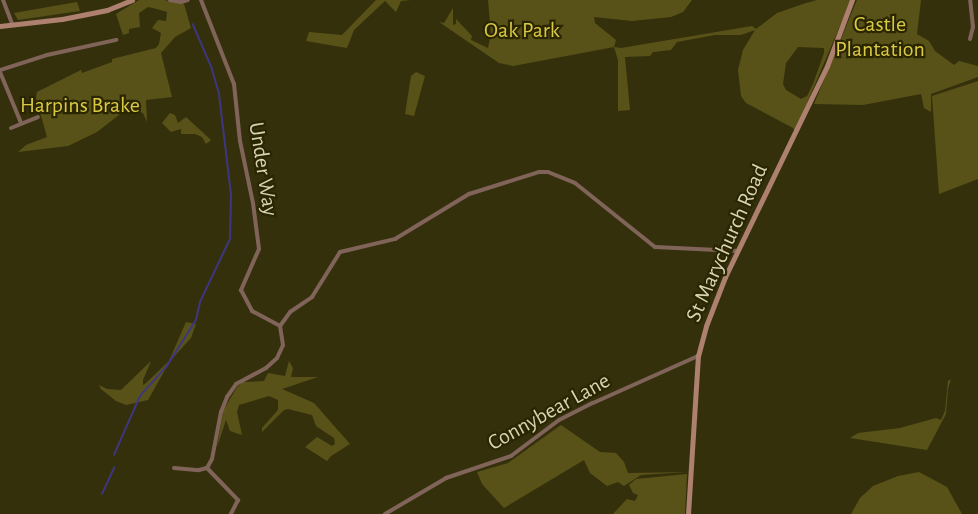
<!DOCTYPE html>
<style>
body{margin:0}
#map{position:relative;width:978px;height:514px;overflow:hidden;background:#35300c;font-family:"Alegreya Sans",sans-serif}
div>[style]{position:absolute}
[style*='--x']{left:calc(var(--x)*1px);top:calc(var(--y)*1px);width:calc(var(--w)*1px);rotate:calc(var(--a)*1deg)}
.green>*{inset:0;background:#595218}
.stream>*{height:1.5px;margin:-0.75px;padding:0 0.75px;transform-origin:0.75px;border-radius:0.75px;background:#3d3781}
.street>*{height:4px;margin:-2px;padding:0 2px;transform-origin:2px;border-radius:2px;background:#806459}
.secondary>*{height:5px;margin:-2.5px;padding:0 2.5px;transform-origin:2.5px;border-radius:2.5px;background:#ad806f}
span{translate:-50% -50%;white-space:nowrap;text-align:center;line-height:1.15;-webkit-text-stroke:4.5px #2b2602;paint-order:stroke}
.park-label{font-size:22px;color:#d9c943}
.street-label{font-size:22px;color:#d7d4b2}
</style>
<div id="map">
<div class="green">
<i style="clip-path:polygon(139px 0,164px 0,184px 4px,191px 28px,175px 37px,161px 53px,172px 97px,146px 100px,147px 122px,143px 113px,128px 108px,97px 132px,68px 146px,18px 152px,26px 145px,47px 137px,36px 98px,37px 92px,81px 70px,82px 73px,112px 62px,112px 59px,156px 48px,159px 44px,161px 33px,152px 28px,158px 20px,166px 21px,167px 12px,157px 9px,148px 7px,139px 13px,140px 27px,129px 29px,129px 33px,123px 35px,116px 14px)"></i>
<i style="clip-path:polygon(376px 0,411px 0,401px 1px,396px 12px,385px 1px,354px 30px,347px 48px,306px 41px,309px 32px,342px 35px)"></i>
<i style="clip-path:polygon(evenodd,488px 0,692px 0,683px 12px,671px 17px,632px 21px,594px 17px,595px 23px,616px 40px,614px 47px,621px 48px,752px 26px,756px 29px,777px 13px,803px 4px,817px 0,851px 0,795px 131px,793px 128px,746px 103px,741px 96px,738px 70px,743px 50px,755px 30px,741px 35px,715px 35px,677px 42px,671px 50px,653px 52px,650px 56px,625px 57px,630px 110px,618px 111px,618px 60px,614px 47px,513px 66px,499px 63px,439px 22px,444px 23px,453px 8px,453px 25px,456px 24px,456px 19px,472px 36px,471px 40px,488px 48px,491px 34px,488px 0,798px 47px,824px 48px,824px 53px,813px 84px,807px 96px,801px 99px,786px 90px,783px 84px,786px 63px,798px 47px)"></i>
<i style="clip-path:polygon(857px 0,921px 0,917px 34px,929px 41px,935px 51px,954px 65px,959px 61px,978px 66px,978px 77px,931px 94px,931px 112px,924px 108px,921px 94px,863px 105px,814px 104px)"></i>
<i style="clip-path:polygon(77px 2px,80px 11px,73px 12px,18px 20px,14px 13px)"></i>
<i style="clip-path:polygon(416px 72px,425px 76px,414px 116px,405px 114px,411px 76px)"></i>
<i style="clip-path:polygon(978px 81px,978px 179px,939px 194px,932px 96px)"></i>
<i style="clip-path:polygon(170px 113px,175px 115px,178px 123px,186px 117px,211px 140px,206px 144px,202px 137px,195px 134px,181px 134px,181px 129px,171px 132px,162px 123px)"></i>
<i style="clip-path:polygon(186px 322px,196px 324px,191px 338px,170px 361px,148px 400px,126px 405px,116px 401px,101px 389px,99px 385px,107px 389px,121px 390px,151px 361px,143px 380px,143px 385px,146px 383px,169px 361px)"></i>
<i style="clip-path:polygon(289px 361px,293px 368px,291px 377px,318px 377px,282px 389px,314px 403px,350px 444px,331px 456px,327px 461px,305px 447px,317px 437px,332px 446px,335px 444px,334px 438px,316px 426px,312px 415px,288px 409px,284px 410px,262px 432px,262px 428px,278px 410px,278px 400px,269px 396px,239px 405px,237px 412px,242px 435px,230px 431px,226px 420px,217px 447px,223px 411px,237px 387px,243px 382px,264px 381px,268px 373px,285px 376px)"></i>
<i style="clip-path:polygon(978px 362px,951px 379px,948px 389px,946px 414px,927px 450px,850px 438px,858px 433px,900px 428px,936px 418px,941px 420px,945px 411px,948px 381px)"></i>
<i style="clip-path:polygon(561px 425px,600px 452px,616px 453px,624px 462px,628px 473px,687px 472px,641px 475px,624px 486px,618px 482px,607px 486px,590px 473px,584px 460px,504px 508px,482px 484px,477px 472px,508px 463px)"></i>
<i style="clip-path:polygon(919px 472px,947px 487px,962px 514px,851px 514px,860px 498px,873px 486px,898px 476px)"></i>
<i style="clip-path:polygon(687px 474px,685px 514px,613px 514px,627px 499px,635px 501px,638px 495px,633px 493px,629px 485px,636px 479px)"></i>
</div>
<div class="stream">
<i style="--x:114;--y:455;--w:64;--a:-66.2"></i>
<i style="--x:140;--y:396;--w:40;--a:-48"></i>
<i style="--x:167;--y:366;--w:54;--a:-57.8"></i>
<i style="--x:196;--y:320;--w:18;--a:-77"></i>
<i style="--x:200;--y:302;--w:70;--a:-64.5"></i>
<i style="--x:230;--y:239;--w:44;--a:-88.7"></i>
<i style="--x:231;--y:195;--w:102;--a:-96.8"></i>
<i style="--x:219;--y:94;--w:26;--a:-106"></i>
<i style="--x:212;--y:69;--w:48;--a:-113.4"></i>
<i style="--x:102;--y:494;--w:29;--a:-65"></i>
</div>
<div class="street">
<i style="--x:3;--y:0;--w:26;--a:69"></i>
<i style="--x:170;--y:0;--w:11;--a:10"></i>
<i style="--x:181;--y:2;--w:7;--a:-16"></i>
<i style="--x:201;--y:0;--w:90;--a:68.6"></i>
<i style="--x:234;--y:84;--w:57;--a:84"></i>
<i style="--x:240;--y:141;--w:63;--a:78.2"></i>
<i style="--x:253;--y:203;--w:46;--a:82.6"></i>
<i style="--x:259;--y:249;--w:45;--a:113.7"></i>
<i style="--x:241;--y:290;--w:24;--a:62"></i>
<i style="--x:252;--y:311;--w:32;--a:28"></i>
<i style="--x:970;--y:39;--w:12;--a:-76"></i>
<i style="--x:973;--y:27;--w:27;--a:-96"></i>
<i style="--x:0;--y:70;--w:49;--a:-17.7"></i>
<i style="--x:47;--y:55;--w:71;--a:-12.3"></i>
<i style="--x:0;--y:72;--w:55;--a:67.6"></i>
<i style="--x:11;--y:128;--w:29;--a:-22"></i>
<i style="--x:280;--y:326;--w:17;--a:-54"></i>
<i style="--x:290;--y:312;--w:27;--a:-34"></i>
<i style="--x:312;--y:297;--w:53;--a:-58.1"></i>
<i style="--x:340;--y:252;--w:57;--a:-13.3"></i>
<i style="--x:395;--y:239;--w:87;--a:-31.3"></i>
<i style="--x:469;--y:194;--w:73;--a:-17.4"></i>
<i style="--x:539;--y:172;--w:9;--a:0"></i>
<i style="--x:548;--y:172;--w:29;--a:22"></i>
<i style="--x:575;--y:183;--w:102;--a:38.7"></i>
<i style="--x:655;--y:247;--w:83;--a:2.8"></i>
<i style="--x:174;--y:468;--w:25;--a:5"></i>
<i style="--x:199;--y:470;--w:8;--a:-14"></i>
<i style="--x:207;--y:468;--w:10;--a:-61"></i>
<i style="--x:212;--y:459;--w:48;--a:-79.2"></i>
<i style="--x:221;--y:412;--w:16;--a:-68"></i>
<i style="--x:227;--y:397;--w:16;--a:-55"></i>
<i style="--x:236;--y:384;--w:34;--a:-28"></i>
<i style="--x:266;--y:368;--w:15;--a:-42"></i>
<i style="--x:277;--y:358;--w:14;--a:-65"></i>
<i style="--x:283;--y:345;--w:19;--a:-99"></i>
<i style="--x:207;--y:468;--w:45;--a:45.9"></i>
<i style="--x:238;--y:500;--w:16;--a:117"></i>
<i style="--x:385;--y:514;--w:71;--a:-30.5"></i>
<i style="--x:446;--y:478;--w:69;--a:-18.7"></i>
<i style="--x:511;--y:456;--w:60;--a:-36.9"></i>
<i style="--x:559;--y:420;--w:38;--a:-27"></i>
<i style="--x:593;--y:403;--w:115;--a:-24.1"></i>
</div>
<div class="secondary">
<i style="--x:0;--y:26;--w:62;--a:-6.4"></i>
<i style="--x:62;--y:19;--w:46;--a:-11.3"></i>
<i style="--x:107;--y:10;--w:27;--a:-22"></i>
<i style="--x:688;--y:514;--w:158;--a:-86.4"></i>
<i style="--x:698;--y:356;--w:31;--a:-75"></i>
<i style="--x:706;--y:326;--w:53;--a:-68.8"></i>
<i style="--x:725;--y:277;--w:234;--a:-64.2"></i>
<i style="--x:827;--y:66;--w:71;--a:-69.3"></i>
</div>
<div class="park-label">
<span style="left:880px;top:37px">Castle<br>Plantation</span>
<span style="left:522px;top:31px">Oak Park</span>
<span style="left:80px;top:106px">Harpins Brake</span>
</div>
<div class="street-label">
<span style="left:263px;top:169px;rotate:81deg">Under Way</span>
<span style="left:727px;top:243px;rotate:-66deg">St Marychurch Road</span>
<span style="left:549px;top:412px;rotate:-29deg">Connybear Lane</span>
</div>
</div>
